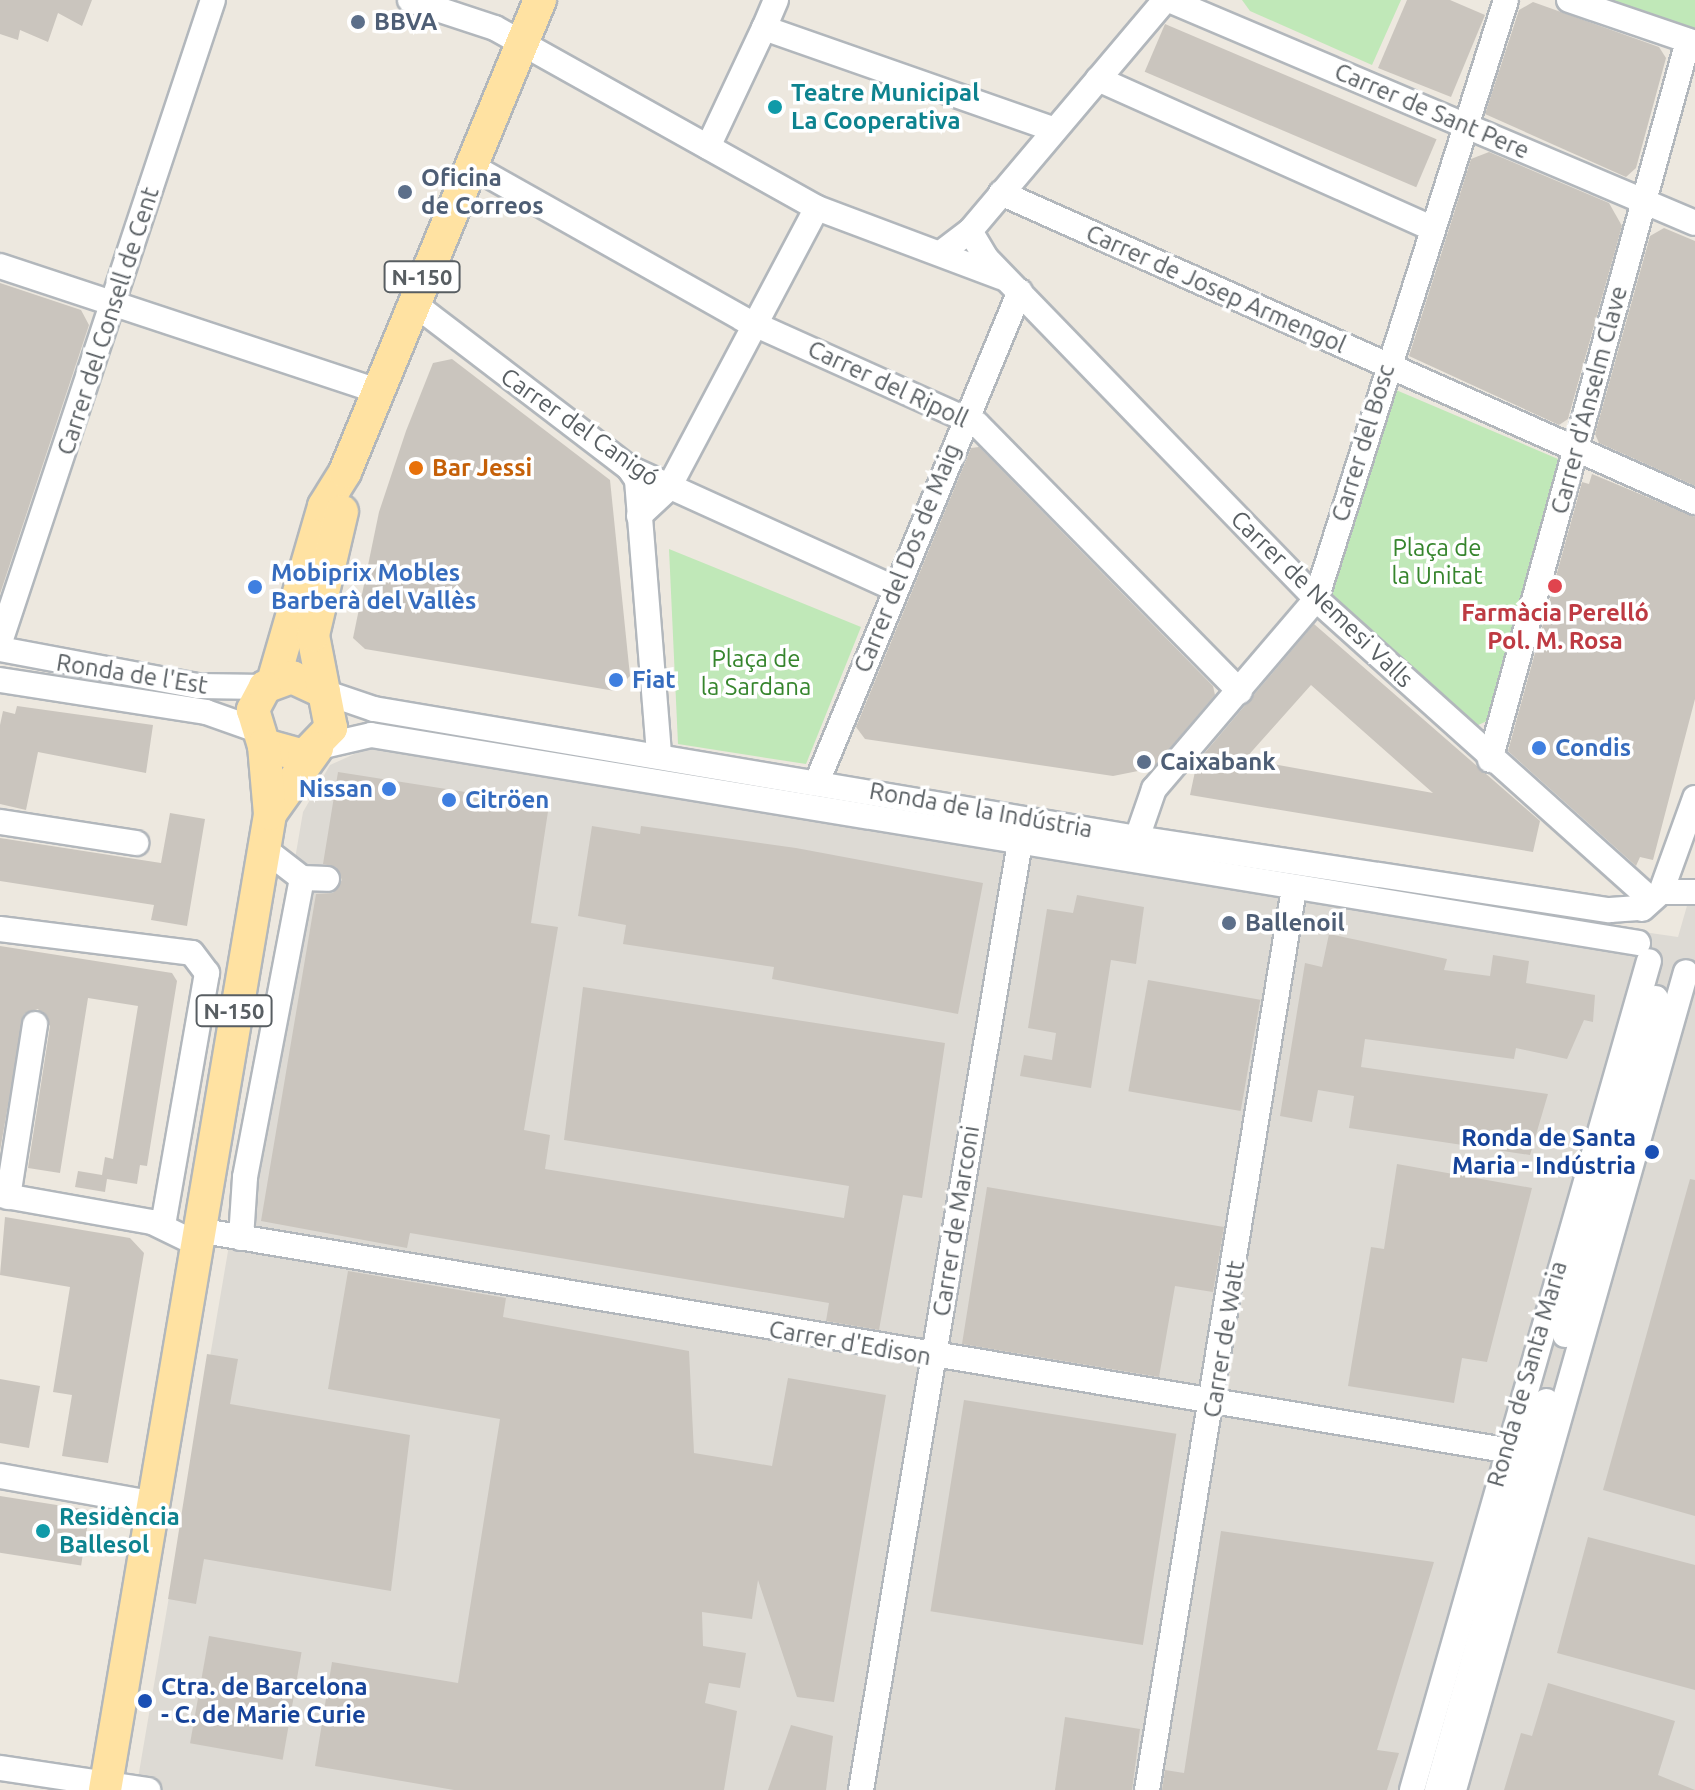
<!DOCTYPE html>
<meta charset="utf-8">
<style>
body{margin:0}
#map{position:relative;width:1695px;height:1790px;overflow:hidden;background:#ede8df;font-family:Ubuntu,sans-serif}
div>[style]{position:absolute}
[style*='--x']{left:calc(var(--x)*1px);top:calc(var(--y)*1px);width:calc(var(--w)*1px);rotate:calc(var(--a)*1deg)}
.industrial>*{inset:0;background:#dddad4}
.green>*{inset:0;background:#c0e8b8}
.building>*{inset:0;background:#cac5be;transform-origin:0 0}
.roads{filter:drop-shadow(2px 0 #b2b7bc) drop-shadow(-2px 0 #b2b7bc) drop-shadow(0 2px #b2b7bc) drop-shadow(0 -2px #b2b7bc)}
.minor>*{height:24px;margin:-12px;padding:0 12px;transform-origin:12px;border-radius:12px;background:#fff}
.major>*{height:32px;margin:-16px;padding:0 16px;transform-origin:16px;border-radius:16px;background:#ffe2a2}
.dots>*{width:22px;height:22px;translate:-50% -50%;box-sizing:border-box;border:4px solid #fff;border-radius:50%}
span{translate:-50% -50%;white-space:nowrap;text-align:center;line-height:1.15;-webkit-text-stroke:7px #fff;paint-order:stroke}
.shield-label span{padding:2px 6px;background:#fff;border:2px solid;border-radius:6px;-webkit-text-stroke-width:0}
.shield-label{font-size:22px;color:#585e62;font-weight:700}
.service-label{font-size:24px;color:#4e5e75;font-weight:700}
.left{translate:0 -50%;text-align:left}
.culture-label{font-size:24px;color:#0d838f;font-weight:700}
.street-label{font-size:24px;color:#585e62}
.food-label{font-size:24px;color:#c56008;font-weight:700}
.park-label{font-size:24px;color:#36852d}
.shop-label{font-size:24px;color:#366cbe;font-weight:700}
.right{translate:-100% -50%;text-align:right}
.health-label{font-size:24px;color:#be3a42;font-weight:700}
.transit-label{font-size:24px;color:#164399;font-weight:700}
</style>
<div id="map">
<div class="industrial">
<i style="clip-path:polygon(370px 747px,1678px 937px,1695px 878px,1695px 1790px,136px 1790px,303px 812px,330px 765px)"></i>
</div>
<div class="green">
<i style="clip-path:polygon(1242px 0,1401px 0,1372px 65px,1250px 11px)"></i>
<i style="clip-path:polygon(1605px 0,1695px 0,1695px 29px)"></i>
<i style="clip-path:polygon(1396px 390px,1558px 459px,1491px 719px,1470px 729px,1332px 594px)"></i>
<i style="clip-path:polygon(669px 549px,861px 627px,806px 764px,678px 744px)"></i>
</div>
<div class="building">
<i style="clip-path:polygon(0 0,92px 0,82px 26px,58px 13px,48px 42px,20px 30px,18px 40px,0 34px)"></i>
<i style="clip-path:polygon(1407px 0,1450px 0,1485px 15px,1451px 97px,1378px 68px)"></i>
<i style="clip-path:polygon(1533px 2px,1659px 47px,1666px 58px,1636px 168px,1626px 177px,1485px 114px,1519px 10px)"></i>
<i style="left:1165px;top:24px;width:295px;height:52px;rotate:23deg"></i>
<i style="clip-path:polygon(1489px 152px,1609px 203px,1622px 226px,1568px 419px,1559px 425px,1409px 356px,1471px 159px)"></i>
<i style="clip-path:polygon(1664px 228px,1695px 241px,1695px 486px,1599px 443px,1595px 434px,1650px 236px)"></i>
<i style="clip-path:polygon(0 283px,81px 310px,89px 325px,0 594px)"></i>
<i style="clip-path:polygon(452px 359px,610px 480px,630px 676px,615px 691px,365px 649px,353px 638px,379px 512px,406px 431px,433px 363px)"></i>
<i style="clip-path:polygon(979px 447px,1213px 686px,1215px 695px,1153px 768px,1113px 776px,865px 739px,856px 727px,971px 448px)"></i>
<i style="clip-path:polygon(1592px 474px,1695px 517px,1695px 699px,1653px 860px,1640px 857px,1636px 866px,1508px 751px,1582px 482px,1589px 484px)"></i>
<i style="clip-path:polygon(evenodd,1314px 624px,1540px 821px,1533px 852px,1190px 795px,1197px 762px,1314px 624px,1311px 685px,1433px 793px,1245px 759px,1311px 685px)"></i>
<i style="clip-path:polygon(17px 706px,153px 725px,146px 773px,38px 752px,26px 810px,0 804px,0 725px,3px 711px,15px 714px)"></i>
<i style="clip-path:polygon(338px 772px,549px 805px,531px 923px,558px 927px,524px 1130px,550px 1135px,545px 1169px,844px 1218px,849px 1186px,564px 1140px,583px 987px,945px 1043px,922px 1198px,903px 1195px,879px 1330px,826px 1321px,829px 1303px,410px 1233px,407px 1248px,261px 1221px,316px 894px,333px 893px,342px 880px,336px 867px,323px 864px)"></i>
<i style="clip-path:polygon(170px 813px,205px 819px,187px 926px,151px 920px,154px 905px,0 881px,0 838px,161px 863px)"></i>
<i style="clip-path:polygon(592px 826px,640px 834px,641px 826px,796px 848px,983px 883px,958px 1014px,772px 979px,774px 967px,623px 944px,626px 925px,578px 916px)"></i>
<i style="clip-path:polygon(1077px 895px,1144px 907px,1136px 964px,1111px 960px,1091px 1088px,1020px 1076px,1024px 1055px,1052px 1060px,1056px 1033px,1028px 1028px,1047px 909px,1073px 913px)"></i>
<i style="clip-path:polygon(1329px 934px,1447px 959px,1444px 970px,1490px 976px,1493px 955px,1529px 961px,1526px 983px,1595px 995px,1593px 1022px,1584px 1020px,1567px 1059px,1516px 1048px,1514px 1059px,1365px 1039px,1361px 1067px,1548px 1094px,1530px 1155px,1349px 1128px,1354px 1096px,1318px 1090px,1312px 1122px,1280px 1116px,1305px 963px,1322px 967px)"></i>
<i style="clip-path:polygon(0 946px,172px 973px,177px 981px,147px 1166px,140px 1165px,137px 1184px,107px 1179px,105px 1192px,75px 1187px,78px 1171px,102px 1175px,105px 1157px,113px 1159px,138px 1006px,88px 998px,60px 1173px,28px 1168px,50px 1026px,38px 1009px,24px 1014px,0 1151px)"></i>
<i style="left:1148px;top:980px;width:114px;height:113px;rotate:10deg"></i>
<i style="clip-path:polygon(1397px 1164px,1532px 1188px,1487px 1362px,1462px 1358px,1454px 1403px,1348px 1386px,1371px 1247px,1384px 1249px)"></i>
<i style="clip-path:polygon(1690px 1179px,1695px 1180px,1695px 1516px,1603px 1490px)"></i>
<i style="clip-path:polygon(987px 1187px,1224px 1227px,1213px 1292px,1175px 1286px,1159px 1377px,962px 1344px)"></i>
<i style="clip-path:polygon(5px 1217px,130px 1238px,144px 1253px,108px 1463px,62px 1456px,72px 1395px,53px 1392px,70px 1287px,0 1275px)"></i>
<i style="clip-path:polygon(348px 1271px,506px 1298px,503px 1317px,689px 1351px,694px 1453px,772px 1466px,788px 1378px,886px 1395px,834px 1702px,797px 1697px,758px 1580px,752px 1619px,702px 1612px,703px 1646px,746px 1653px,740px 1688px,709px 1683px,705px 1703px,737px 1711px,724px 1790px,454px 1790px,315px 1766px,332px 1662px,458px 1683px,500px 1419px,328px 1389px)"></i>
<i style="clip-path:polygon(207px 1354px,238px 1359px,230px 1404px,410px 1435px,391px 1591px,204px 1559px,196px 1604px,168px 1599px)"></i>
<i style="clip-path:polygon(0 1379px,40px 1386px,29px 1448px,0 1443px)"></i>
<i style="left:964px;top:1400px;width:215px;height:214px;rotate:9deg"></i>
<i style="left:0;top:1496px;width:91px;height:56px;rotate:9deg"></i>
<i style="clip-path:polygon(1221px 1531px,1434px 1562px,1377px 1750px,1399px 1753px,1387px 1790px,1162px 1790px,1165px 1770px,1184px 1773px)"></i>
<i style="clip-path:polygon(1588px 1537px,1695px 1565px,1695px 1690px,1557px 1653px)"></i>
<i style="left:209px;top:1636px;width:94px;height:109px;rotate:10deg"></i>
<i style="clip-path:polygon(1548px 1683px,1675px 1721px,1658px 1775px,1695px 1790px,1504px 1790px,1521px 1733px,1532px 1736px)"></i>
<i style="clip-path:polygon(1065px 1717px,1140px 1729px,1132px 1790px,1055px 1790px)"></i>
<i style="clip-path:polygon(791px 1725px,833px 1736px,826px 1790px,768px 1790px)"></i>
</div>
<div class="roads">
<div class="minor">
<i style="--x:410;--y:0;--w:89;--a:18.2"></i>
<i style="--x:495;--y:28;--w:369;--a:29.2"></i>
<i style="--x:817;--y:208;--w:197;--a:20.6"></i>
<i style="--x:776;--y:0;--w:30;--a:113"></i>
<i style="--x:764;--y:28;--w:308;--a:19.3"></i>
<i style="--x:1169;--y:0;--w:571;--a:22.97"></i>
<i style="--x:1569;--y:0;--w:133;--a:18.8"></i>
<i style="--x:1098;--y:79;--w:365;--a:24.1"></i>
<i style="--x:708;--y:147;--w:132;--a:-64.8"></i>
<i style="--x:470;--y:165;--w:313;--a:29.4"></i>
<i style="--x:743;--y:319;--w:256;--a:24.2"></i>
<i style="--x:977;--y:424;--w:375;--a:45.5"></i>
<i style="--x:1001;--y:193;--w:760;--a:24"></i>
<i style="--x:970;--y:231;--w:302;--a:-49.8"></i>
<i style="--x:942;--y:252;--w:35;--a:-37"></i>
<i style="--x:970;--y:231;--w:31;--a:59"></i>
<i style="--x:986;--y:258;--w:475;--a:45.9"></i>
<i style="--x:1316;--y:599;--w:449;--a:41.9"></i>
<i style="--x:0;--y:266;--w:395;--a:18.3"></i>
<i style="--x:412;--y:302;--w:273;--a:37.4"></i>
<i style="--x:629;--y:468;--w:290;--a:24.4"></i>
<i style="--x:629;--y:468;--w:14;--a:56"></i>
<i style="--x:637;--y:480;--w:276;--a:85.4"></i>
<i style="--x:639;--y:516;--w:40;--a:-43"></i>
<i style="--x:668;--y:489;--w:318;--a:-62.1"></i>
<i style="--x:0;--y:642;--w:676;--a:-71.65"></i>
<i style="--x:0;--y:649;--w:201;--a:10.6"></i>
<i style="--x:198;--y:686;--w:67;--a:0.9"></i>
<i style="--x:0;--y:680;--w:208;--a:8.8"></i>
<i style="--x:206;--y:712;--w:51;--a:19.5"></i>
<i style="--x:324;--y:692;--w:53;--a:18.8"></i>
<i style="--x:374;--y:709;--w:774;--a:9.6"></i>
<i style="--x:1137;--y:838;--w:478;--a:8.7"></i>
<i style="--x:1610;--y:910;--w:32;--a:-4"></i>
<i style="--x:319;--y:747;--w:53;--a:-13"></i>
<i style="--x:371;--y:735;--w:1284;--a:9.32"></i>
<i style="--x:1490;--y:760;--w:746;--a:-74.6"></i>
<i style="--x:817;--y:782;--w:531;--a:-67.54"></i>
<i style="--x:0;--y:822;--w:138;--a:8.8"></i>
<i style="--x:1137;--y:838;--w:52;--a:-70.9"></i>
<i style="--x:1154;--y:789;--w:250;--a:-49.5"></i>
<i style="--x:1316;--y:599;--w:628;--a:-72.4"></i>
<i style="--x:263;--y:848;--w:49;--a:37.6"></i>
<i style="--x:302;--y:878;--w:25;--a:2"></i>
<i style="--x:1661;--y:892;--w:100;--a:-70.1"></i>
<i style="--x:1642;--y:909;--w:25;--a:-42"></i>
<i style="--x:1661;--y:892;--w:34;--a:0"></i>
<i style="--x:0;--y:929;--w:193;--a:7.1"></i>
<i style="--x:192;--y:953;--w:25;--a:53"></i>
<i style="--x:207;--y:973;--w:256;--a:99.9"></i>
<i style="--x:0;--y:1195;--w:154;--a:10.1"></i>
<i style="--x:152;--y:1222;--w:48;--a:26"></i>
<i style="--x:8;--y:1197;--w:175;--a:-81.1"></i>
<i style="--x:197;--y:1230;--w:1325;--a:9.55"></i>
<i style="--x:241;--y:1238;--w:61;--a:-86.2"></i>
<i style="--x:245;--y:1177;--w:304;--a:-79.2"></i>
<i style="--x:1565;--y:1335;--w:349;--a:-74.9"></i>
<i style="--x:0;--y:1476;--w:152;--a:10.2"></i>
<i style="--x:0;--y:1768;--w:150;--a:8.5"></i>
<i style="--x:861;--y:1790;--w:961;--a:-80.48"></i>
<i style="--x:1147;--y:1790;--w:914;--a:-80.74"></i>
<i style="--x:1412;--y:1790;--w:862;--a:-74.05"></i>
<i style="--x:1437;--y:1790;--w:404;--a:-74.3"></i>
<i style="--x:1454;--y:1790;--w:850;--a:-74.17"></i>
</div>
<div class="major">
<i style="--x:273;--y:682;--w:183;--a:-73.8"></i>
<i style="--x:324;--y:506;--w:40;--a:-58"></i>
<i style="--x:345;--y:472;--w:511;--a:-67.55"></i>
<i style="--x:324;--y:692;--w:35;--a:-155"></i>
<i style="--x:292;--y:677;--w:29;--a:160"></i>
<i style="--x:265;--y:687;--w:26;--a:118"></i>
<i style="--x:253;--y:710;--w:37;--a:73"></i>
<i style="--x:264;--y:745;--w:41;--a:15.4"></i>
<i style="--x:304;--y:756;--w:39;--a:-46"></i>
<i style="--x:331;--y:728;--w:95;--a:-101"></i>
<i style="--x:313;--y:635;--w:127;--a:-76.8"></i>
<i style="--x:270;--y:814;--w:81;--a:-54.5"></i>
<i style="--x:105;--y:1790;--w:990;--a:-80.4"></i>
<i style="--x:270;--y:814;--w:69;--a:-95"></i>
</div>
</div>
<div class="dots">
<i style="left:358px;top:22px;background:#5c6f8a"></i>
<i style="left:775px;top:107px;background:#0f9aa8"></i>
<i style="left:405px;top:192px;background:#5c6f8a"></i>
<i style="left:416px;top:468px;background:#e8710a"></i>
<i style="left:1555px;top:586px;background:#e0444e"></i>
<i style="left:255px;top:587px;background:#3f7fe0"></i>
<i style="left:616px;top:680px;background:#3f7fe0"></i>
<i style="left:1539px;top:748px;background:#3f7fe0"></i>
<i style="left:1144px;top:762px;background:#5c6f8a"></i>
<i style="left:389px;top:789px;background:#3f7fe0"></i>
<i style="left:449px;top:800px;background:#3f7fe0"></i>
<i style="left:1229px;top:923px;background:#5c6f8a"></i>
<i style="left:1652px;top:1152px;background:#1a4fb4"></i>
<i style="left:43px;top:1531px;background:#0f9aa8"></i>
<i style="left:145px;top:1701px;background:#1a4fb4"></i>
</div>
<div class="shield-label">
<span style="left:422px;top:277px">N-150</span>
<span style="left:234px;top:1011px">N-150</span>
</div>
<div class="service-label">
<span class="left" style="left:374px;top:22px">BBVA</span>
<span class="left" style="left:421px;top:192px">Oficina<br>de Correos</span>
<span class="left" style="left:1160px;top:762px">Caixabank</span>
<span class="left" style="left:1245px;top:923px">Ballenoil</span>
</div>
<div class="culture-label">
<span class="left" style="left:791px;top:107px">Teatre Municipal<br>La Cooperativa</span>
<span class="left" style="left:59px;top:1531px">Residència<br>Ballesol</span>
</div>
<div class="street-label">
<span style="left:1432px;top:111px;rotate:23deg">Carrer de Sant Pere</span>
<span style="left:1216px;top:289px;rotate:24deg">Carrer de Josep Armengol</span>
<span style="left:108px;top:321px;rotate:-72deg">Carrer del Consell de Cent</span>
<span style="left:888px;top:384px;rotate:25deg">Carrer del Ripoll</span>
<span style="left:1589px;top:400px;rotate:-75deg">Carrer d'Anselm Clave</span>
<span style="left:580px;top:427px;rotate:35deg">Carrer del Canigó</span>
<span style="left:1363px;top:443px;rotate:-73deg">Carrer del Bosc</span>
<span style="left:907px;top:558px;rotate:-68deg">Carrer del Dos de Maig</span>
<span style="left:1322px;top:599px;rotate:44deg">Carrer de Nemesi Valls</span>
<span style="left:132px;top:674px;rotate:9deg">Ronda de l'Est</span>
<span style="left:981px;top:810px;rotate:10deg">Ronda de la Indústria</span>
<span style="left:956px;top:1221px;rotate:-81deg">Carrer de Marconi</span>
<span style="left:1224px;top:1339px;rotate:-81deg">Carrer de Watt</span>
<span style="left:850px;top:1343px;rotate:10deg">Carrer d'Edison</span>
<span style="left:1527px;top:1374px;rotate:-74deg">Ronda de Santa Maria</span>
</div>
<div class="food-label">
<span class="left" style="left:432px;top:468px">Bar Jessi</span>
</div>
<div class="park-label">
<span style="left:1437px;top:562px">Plaça de<br>la Unitat</span>
<span style="left:756px;top:673px">Plaça de<br>la Sardana</span>
</div>
<div class="shop-label">
<span class="left" style="left:271px;top:587px">Mobiprix Mobles<br>Barberà del Vallès</span>
<span class="left" style="left:632px;top:680px">Fiat</span>
<span class="left" style="left:1555px;top:748px">Condis</span>
<span class="right" style="left:373px;top:789px">Nissan</span>
<span class="left" style="left:465px;top:800px">Citröen</span>
</div>
<div class="health-label">
<span style="left:1555px;top:627px">Farmàcia Perelló<br>Pol. M. Rosa</span>
</div>
<div class="transit-label">
<span class="right" style="left:1636px;top:1152px">Ronda de Santa<br>Maria - Indústria</span>
<span class="left" style="left:161px;top:1701px">Ctra. de Barcelona<br>- C. de Marie Curie</span>
</div>
</div>
